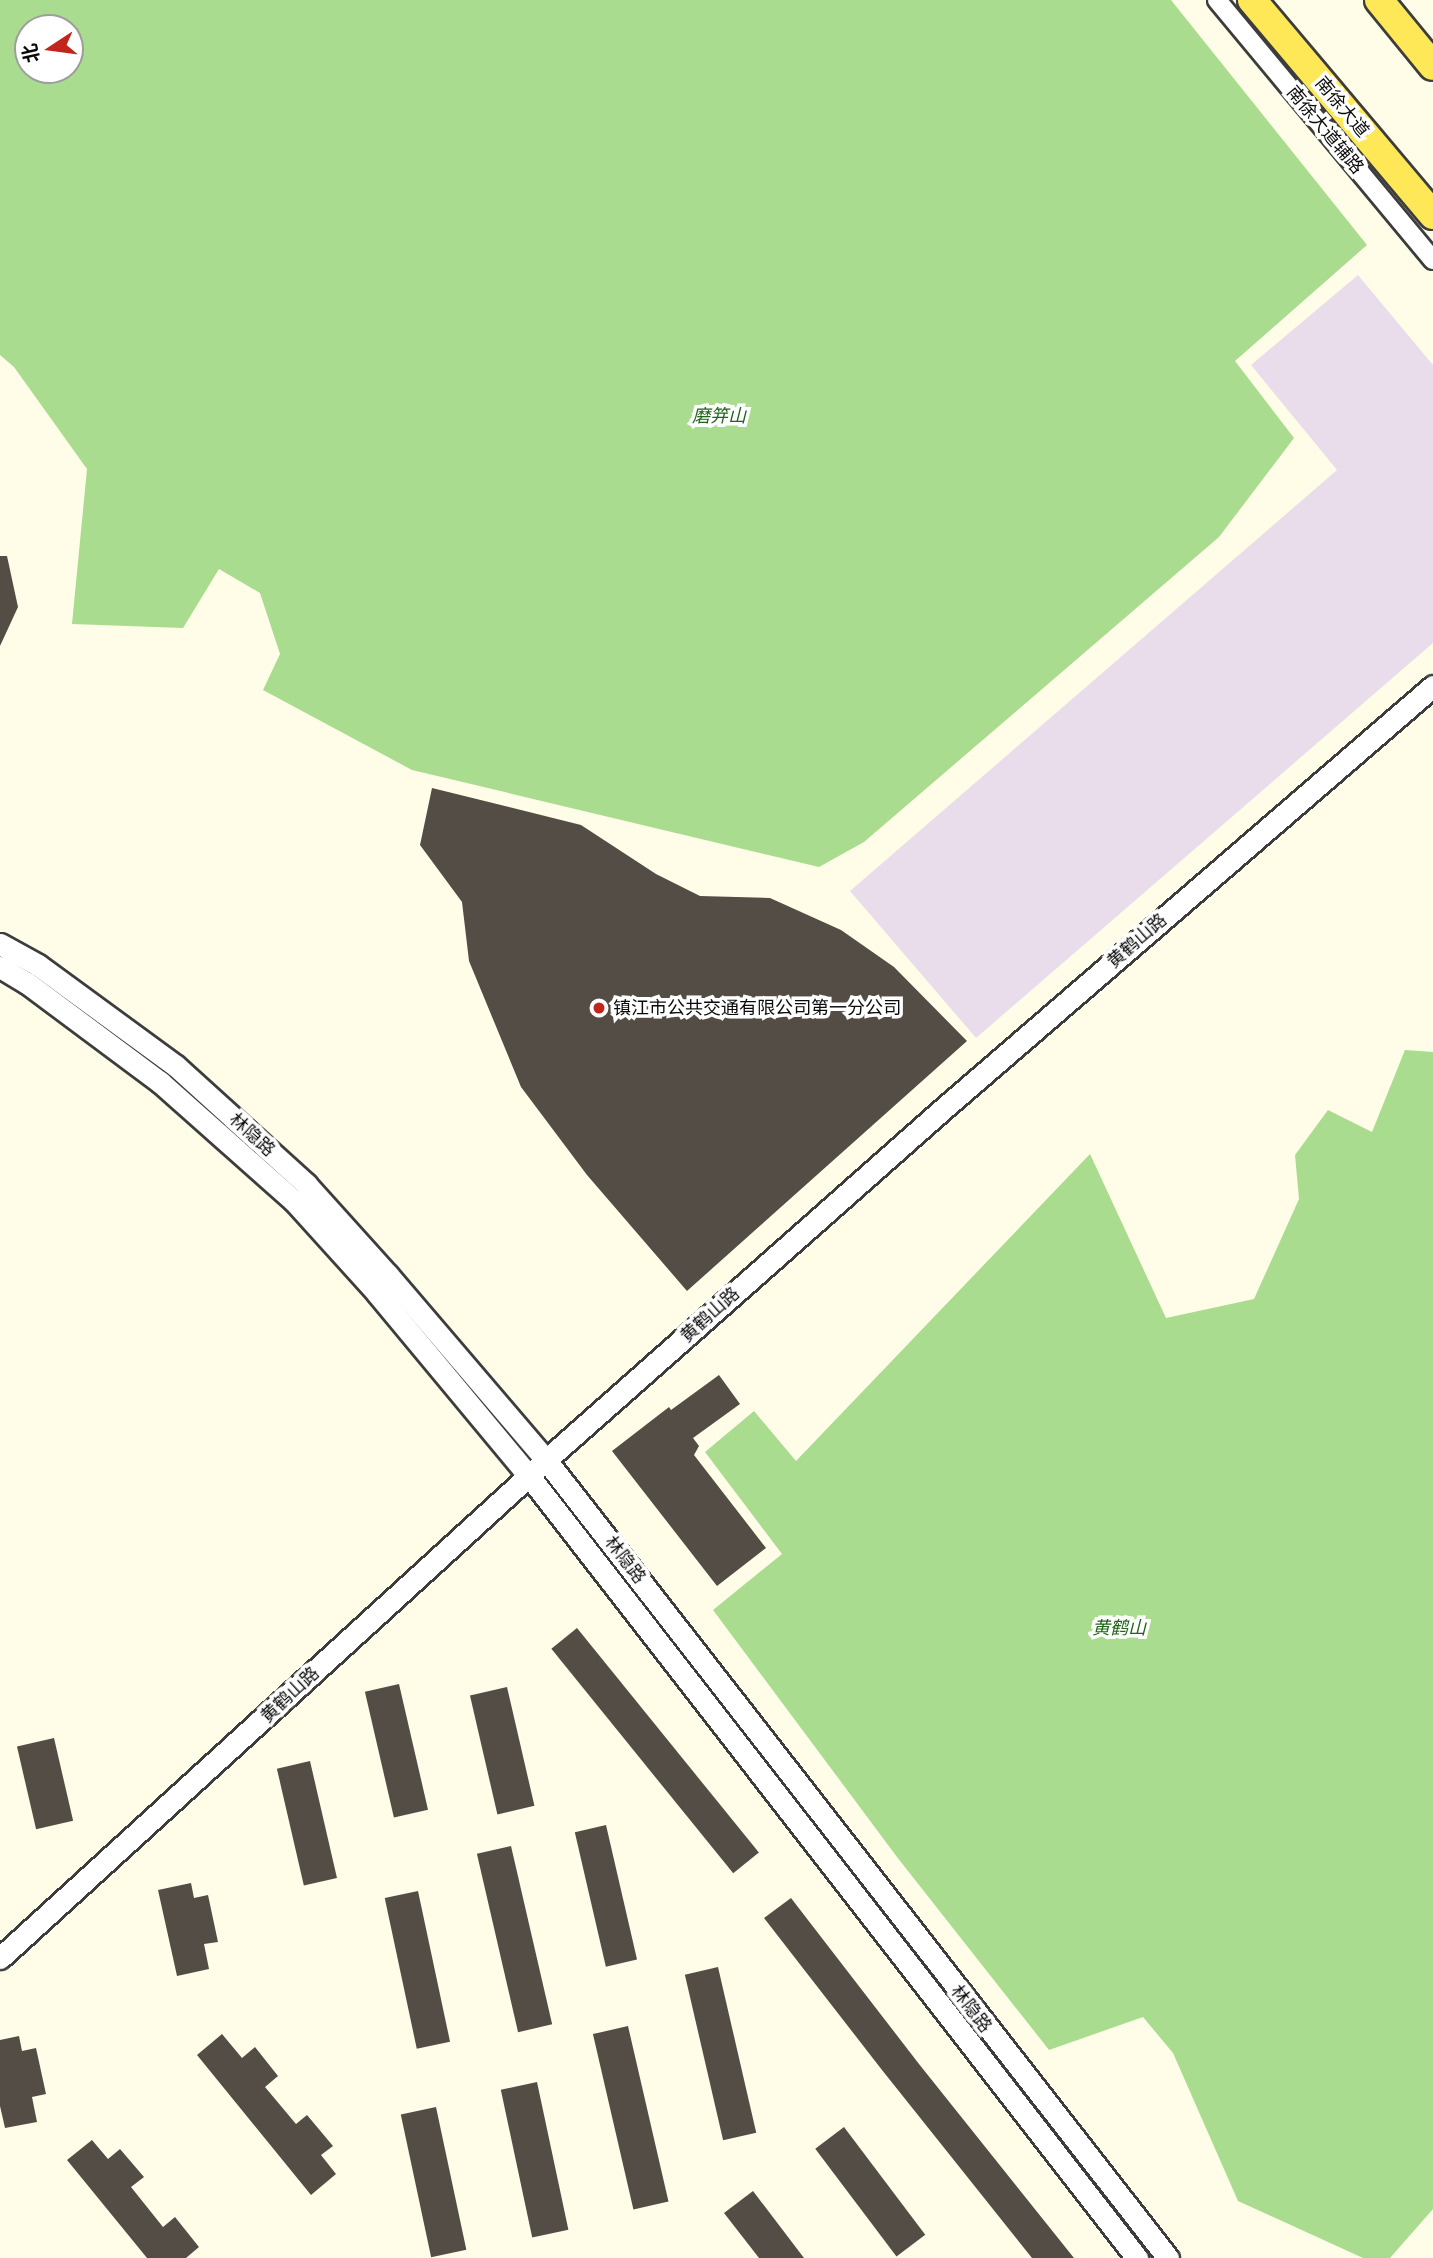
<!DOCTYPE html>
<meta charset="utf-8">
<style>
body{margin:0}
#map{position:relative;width:1433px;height:2258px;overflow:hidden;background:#fffde8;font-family:"IBM Plex Serif","Noto Sans SC",serif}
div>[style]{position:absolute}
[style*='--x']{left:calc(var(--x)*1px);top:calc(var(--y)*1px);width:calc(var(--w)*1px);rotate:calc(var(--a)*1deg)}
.industrial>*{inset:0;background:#eaddeb}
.forest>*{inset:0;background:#a9dc8e}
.building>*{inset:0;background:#544d46;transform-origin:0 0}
.roads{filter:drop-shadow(2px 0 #3d3d3d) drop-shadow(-2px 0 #3d3d3d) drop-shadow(0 2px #3d3d3d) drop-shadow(0 -2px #3d3d3d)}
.minor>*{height:18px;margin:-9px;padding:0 9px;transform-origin:9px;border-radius:9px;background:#fff}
.tertiary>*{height:21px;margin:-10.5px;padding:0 10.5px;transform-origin:10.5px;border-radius:10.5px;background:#fff}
.primary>*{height:28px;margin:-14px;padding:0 14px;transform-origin:14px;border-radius:14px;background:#ffe858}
.dots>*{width:19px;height:19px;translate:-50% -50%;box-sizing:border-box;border:4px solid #fff;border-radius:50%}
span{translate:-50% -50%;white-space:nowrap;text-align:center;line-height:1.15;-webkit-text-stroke:7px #fff;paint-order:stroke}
.street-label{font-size:18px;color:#0a0a0a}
.park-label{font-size:18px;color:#206518;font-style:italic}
.poi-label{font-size:18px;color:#0a0a0a}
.left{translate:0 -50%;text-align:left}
.north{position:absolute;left:14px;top:14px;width:70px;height:70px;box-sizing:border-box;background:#fff;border:2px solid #9d9d9d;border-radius:50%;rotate:257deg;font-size:19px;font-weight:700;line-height:28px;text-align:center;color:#0a0a0a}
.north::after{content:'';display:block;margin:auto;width:24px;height:32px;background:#c1251c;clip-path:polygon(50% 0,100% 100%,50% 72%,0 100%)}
</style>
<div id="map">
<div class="industrial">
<i style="clip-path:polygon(1358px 275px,1433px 365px,1433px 643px,976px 1038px,850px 891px,1337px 470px,1251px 365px)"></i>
</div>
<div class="forest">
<i style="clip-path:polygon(evenodd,0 0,1171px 0,1367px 245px,1235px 361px,1294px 438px,1219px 537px,864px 842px,819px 867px,412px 770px,263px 690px,280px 654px,260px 593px,219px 569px,183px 628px,72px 624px,87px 469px,14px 367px,0 355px,0 0,70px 28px,70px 70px,28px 70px,28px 28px,70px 28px)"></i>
<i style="clip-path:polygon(1405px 1050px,1433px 1052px,1433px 2209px,1390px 2258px,1363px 2258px,1238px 2201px,1173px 2053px,1143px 2017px,1049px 2050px,897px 1857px,713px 1610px,782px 1554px,705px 1452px,754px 1411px,796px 1461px,1090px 1154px,1166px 1318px,1254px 1299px,1299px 1199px,1295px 1155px,1328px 1110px,1372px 1132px)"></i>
</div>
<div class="building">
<i style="clip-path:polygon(0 556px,7px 556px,18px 607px,0 646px)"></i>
<i style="clip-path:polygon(432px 788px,581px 825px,656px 874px,700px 896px,770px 898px,841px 930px,894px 967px,967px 1041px,687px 1291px,587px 1175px,521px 1087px,469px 961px,462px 902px,420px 845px)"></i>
<i style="clip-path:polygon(719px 1375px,740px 1404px,693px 1438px,699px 1446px,694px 1455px,766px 1548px,717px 1586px,612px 1451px,669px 1407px,671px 1410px)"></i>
<i style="left:577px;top:1628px;width:289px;height:33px;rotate:51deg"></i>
<i style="left:399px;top:1684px;width:129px;height:35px;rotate:77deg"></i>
<i style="left:507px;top:1687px;width:122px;height:38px;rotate:77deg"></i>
<i style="left:54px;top:1738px;width:85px;height:38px;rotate:77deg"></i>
<i style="left:310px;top:1761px;width:120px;height:34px;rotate:77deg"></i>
<i style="left:606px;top:1825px;width:138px;height:32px;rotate:77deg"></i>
<i style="left:511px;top:1846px;width:183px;height:35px;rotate:77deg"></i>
<i style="clip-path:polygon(191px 1883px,194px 1898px,208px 1895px,218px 1942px,204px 1944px,209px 1969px,177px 1976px,158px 1890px)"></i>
<i style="left:418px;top:1891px;width:154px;height:34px;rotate:78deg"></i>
<i style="clip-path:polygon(791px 1898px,919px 2064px,1074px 2258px,1032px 2258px,882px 2070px,764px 1918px)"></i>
<i style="left:718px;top:1967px;width:170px;height:34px;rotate:77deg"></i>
<i style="left:628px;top:2026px;width:180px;height:36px;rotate:77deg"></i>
<i style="clip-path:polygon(222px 2034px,242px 2058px,255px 2047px,278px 2076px,265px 2087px,296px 2124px,307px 2115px,333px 2146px,321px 2155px,336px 2174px,311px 2195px,197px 2055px)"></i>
<i style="clip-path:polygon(19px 2036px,22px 2051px,36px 2048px,46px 2094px,32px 2097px,37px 2122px,5px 2128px,0 2106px,0 2040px)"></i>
<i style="left:537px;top:2082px;width:151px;height:37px;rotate:78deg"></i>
<i style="left:436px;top:2107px;width:146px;height:36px;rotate:78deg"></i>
<i style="left:844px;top:2127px;width:135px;height:36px;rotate:53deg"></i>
<i style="clip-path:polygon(92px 2140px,108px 2159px,120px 2149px,144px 2177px,131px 2187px,163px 2227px,175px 2217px,199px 2247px,186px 2258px,147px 2258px,67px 2160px)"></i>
<i style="clip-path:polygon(753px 2191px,804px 2258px,759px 2258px,724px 2213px)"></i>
</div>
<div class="roads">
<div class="minor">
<i style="--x:1217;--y:0;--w:338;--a:50.3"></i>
</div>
<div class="tertiary">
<i style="--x:0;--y:944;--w:43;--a:28.9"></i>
<i style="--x:38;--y:965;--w:171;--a:36.2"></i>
<i style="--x:176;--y:1066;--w:176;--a:42.2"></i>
<i style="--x:306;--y:1184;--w:122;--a:48"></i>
<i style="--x:388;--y:1275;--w:243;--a:49.5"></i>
<i style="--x:546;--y:1460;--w:1012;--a:52.07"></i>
<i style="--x:0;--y:967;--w:31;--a:31"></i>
<i style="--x:27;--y:983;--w:166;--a:36.7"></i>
<i style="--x:160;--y:1082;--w:179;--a:41.6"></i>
<i style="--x:294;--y:1201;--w:124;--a:47.9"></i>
<i style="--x:377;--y:1293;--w:238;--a:50.3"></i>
<i style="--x:529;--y:1476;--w:991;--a:52.14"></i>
<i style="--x:0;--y:1958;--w:739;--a:-42.37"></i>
<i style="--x:546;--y:1460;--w:531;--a:-41.49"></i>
<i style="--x:944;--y:1108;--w:646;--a:-40.79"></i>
</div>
<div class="primary">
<i style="--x:1252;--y:0;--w:281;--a:49.9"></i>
<i style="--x:1379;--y:0;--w:85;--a:50.7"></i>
</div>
</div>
<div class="dots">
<i style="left:599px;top:1008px;background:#c1251c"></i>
</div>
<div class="street-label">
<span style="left:1342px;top:107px;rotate:50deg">南徐大道</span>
<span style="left:1325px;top:130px;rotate:50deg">南徐大道辅路</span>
<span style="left:1137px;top:941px;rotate:-41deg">黄鹤山路</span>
<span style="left:252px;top:1135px;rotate:42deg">林隐路</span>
<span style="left:710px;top:1315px;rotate:-42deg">黄鹤山路</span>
<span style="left:625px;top:1560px;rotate:52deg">林隐路</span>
<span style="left:290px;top:1695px;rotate:-43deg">黄鹤山路</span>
<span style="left:971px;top:2009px;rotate:52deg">林隐路</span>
</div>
<div class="park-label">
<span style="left:719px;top:416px">磨笄山</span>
<span style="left:1119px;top:1628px">黄鹤山</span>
</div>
<div class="poi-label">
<span class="left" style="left:613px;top:1008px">镇江市公共交通有限公司第一分公司</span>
</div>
<div class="north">北</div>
</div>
